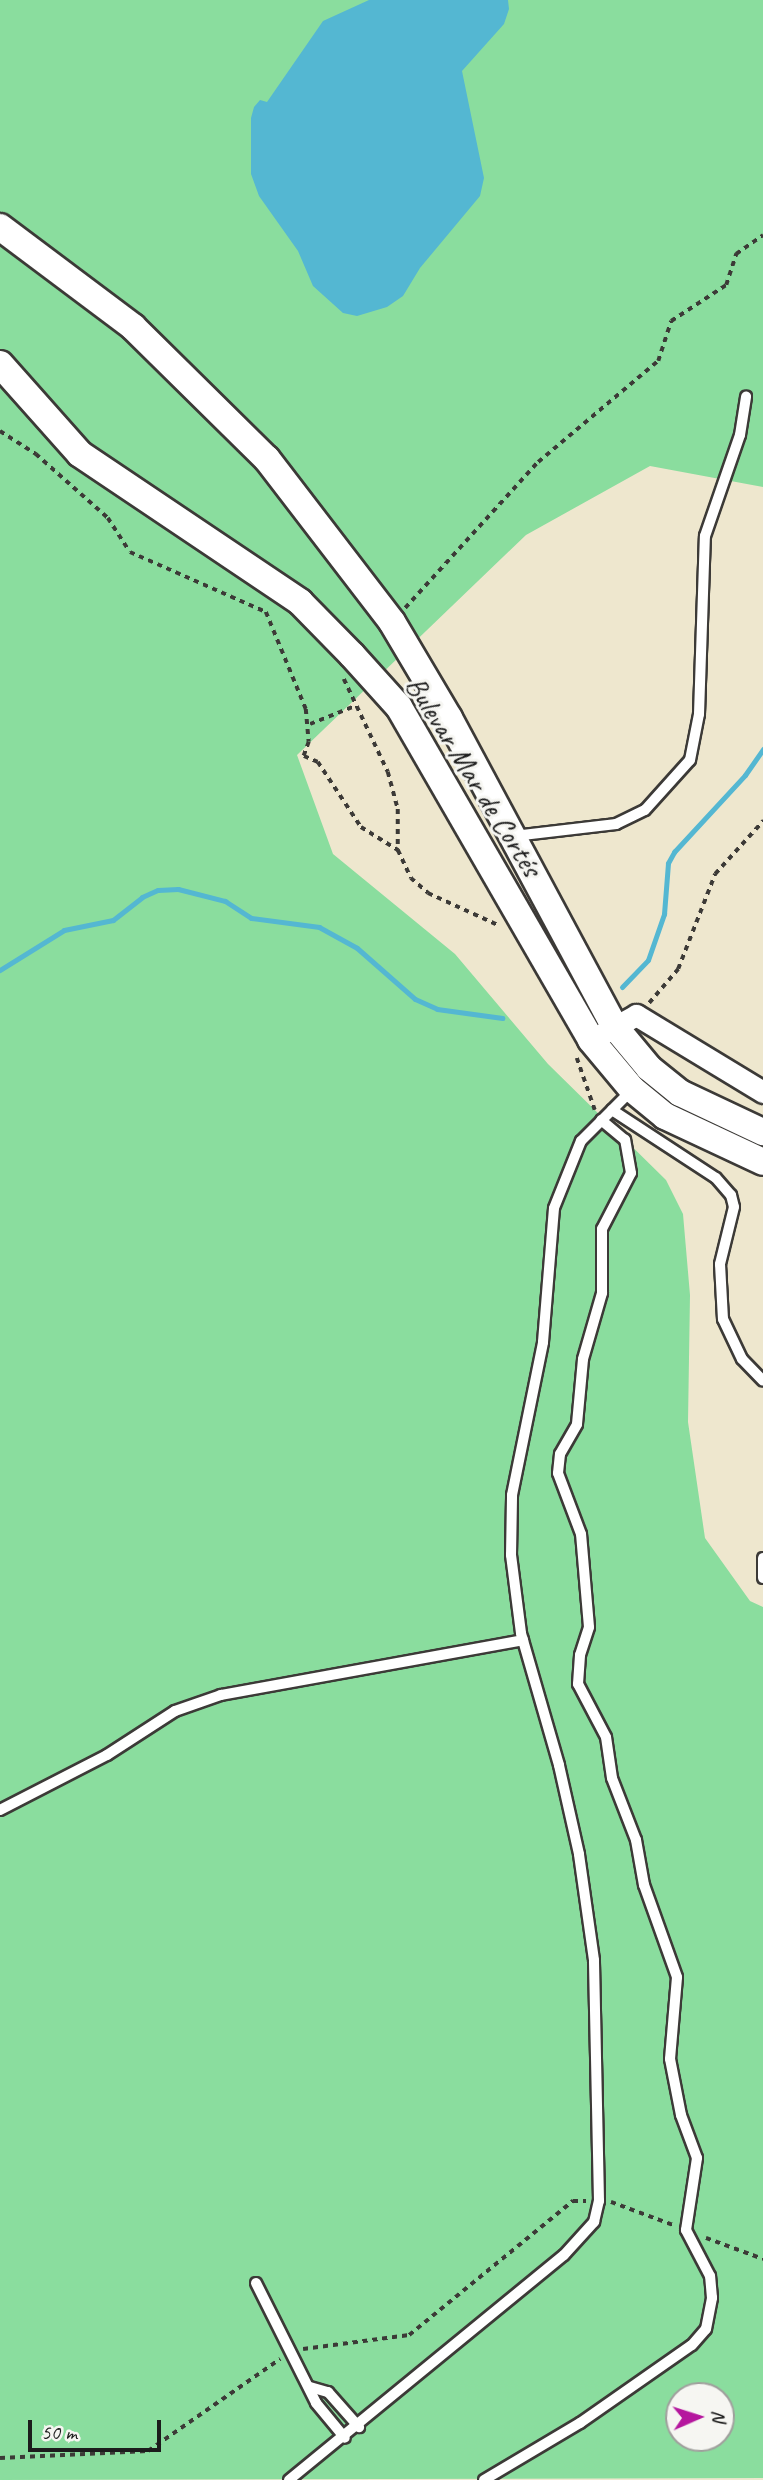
<!DOCTYPE html>
<meta charset="utf-8">
<style>
body{margin:0}
#map{position:relative;width:763px;height:2480px;overflow:hidden;background:#eee7ce;font-family:Caveat,sans-serif}
div>[style]{position:absolute}
[style*='--x']{left:calc(var(--x)*1px);top:calc(var(--y)*1px);width:calc(var(--w)*1px);rotate:calc(var(--a)*1deg)}
.green>*{inset:0;background:#8add9e}
.water>*{inset:0;background:#54b7d2}
.stream>*{height:5px;margin:-2.5px;padding:0 2.5px;transform-origin:2.5px;border-radius:2.5px;background:#54b7d2}
.path>*{height:3.5px;margin-top:-1.75px;transform-origin:0;background:repeating-linear-gradient(90deg,#3c3a37 0 5px,transparent 0 10px)}
.roads{filter:drop-shadow(2px 0 #3c3a37) drop-shadow(-2px 0 #3c3a37) drop-shadow(0 2px #3c3a37) drop-shadow(0 -2px #3c3a37)}
.service>*{height:10px;margin:-5px;padding:0 5px;transform-origin:5px;border-radius:5px;background:#fff}
.minor>*{height:21px;margin:-10.5px;padding:0 10.5px;transform-origin:10.5px;border-radius:10.5px;background:#fff}
.tertiary>*{height:26px;margin:-13px;padding:0 13px;transform-origin:13px;border-radius:13px;background:#fff}
span{translate:-50% -50%;white-space:nowrap;text-align:center;line-height:1.15;-webkit-text-stroke:6px #f6f6f2;paint-order:stroke}
.street-label{font-size:30px;color:#1c1c1c}
.north{position:absolute;left:665px;top:2382px;width:70px;height:70px;box-sizing:border-box;background:#f6f6f2;border:2px solid #9f9f9c;border-radius:50%;rotate:87deg;font-size:19px;font-weight:700;line-height:28px;text-align:center;color:#1c1c1c}
.north::after{content:'';display:block;margin:auto;width:24px;height:32px;background:#b5179e;clip-path:polygon(50% 0,100% 100%,50% 72%,0 100%)}
.scale{position:absolute;left:28px;top:2420px;width:133px;height:32px;box-sizing:border-box;border:4px solid #1c1c1c;border-top:0;padding-left:9px;font-size:21px;line-height:24px;white-space:nowrap;color:#1c1c1c;-webkit-text-stroke:5px #f6f6f2;paint-order:stroke}
</style>
<div id="map">
<div class="green">
<i style="clip-path:polygon(evenodd,0 0,763px 0,763px 487px,650px 466px,526px 535px,297px 755px,333px 854px,455px 954px,548px 1064px,666px 1180px,683px 1214px,690px 1295px,688px 1422px,705px 1538px,750px 1601px,763px 1607px,763px 2478px,0 2480px,0 0,679px 2396px,721px 2396px,721px 2438px,679px 2438px,679px 2396px)"></i>
</div>
<div class="water">
<i style="clip-path:polygon(369px 0,508px 0,509px 9px,504px 24px,462px 71px,484px 178px,480px 196px,420px 268px,403px 296px,387px 307px,357px 316px,343px 313px,313px 286px,298px 251px,259px 196px,251px 174px,251px 118px,254px 107px,260px 100px,267px 102px,323px 21px)"></i>
</div>
<div class="stream">
<i style="--x:0;--y:970;--w:75;--a:-32"></i>
<i style="--x:64;--y:930;--w:50;--a:-11.5"></i>
<i style="--x:113;--y:920;--w:37;--a:-38"></i>
<i style="--x:142;--y:897;--w:17;--a:-24"></i>
<i style="--x:158;--y:890;--w:20;--a:-3"></i>
<i style="--x:178;--y:889;--w:49;--a:14.3"></i>
<i style="--x:225;--y:901;--w:31;--a:33"></i>
<i style="--x:251;--y:918;--w:69;--a:7.5"></i>
<i style="--x:319;--y:927;--w:43;--a:28.9"></i>
<i style="--x:357;--y:948;--w:77;--a:41.3"></i>
<i style="--x:415;--y:999;--w:24;--a:24"></i>
<i style="--x:437;--y:1009;--w:66;--a:7.9"></i>
<i style="--x:622;--y:987;--w:37;--a:-46"></i>
<i style="--x:648;--y:960;--w:49;--a:-70.8"></i>
<i style="--x:664;--y:914;--w:51;--a:-85.5"></i>
<i style="--x:668;--y:863;--w:13;--a:-61"></i>
<i style="--x:674;--y:852;--w:105;--a:-47.3"></i>
<i style="--x:745;--y:775;--w:32;--a:-55"></i>
</div>
<div class="path">
<i style="--x:0;--y:431;--w:43;--a:32.6"></i>
<i style="--x:36;--y:454;--w:96;--a:41.6"></i>
<i style="--x:108;--y:518;--w:40;--a:57.1"></i>
<i style="--x:130;--y:552;--w:149;--a:23.8"></i>
<i style="--x:266;--y:612;--w:105;--a:67.6"></i>
<i style="--x:306;--y:709;--w:33;--a:85"></i>
<i style="--x:309;--y:742;--w:15;--a:110"></i>
<i style="--x:304;--y:756;--w:15;--a:23"></i>
<i style="--x:318;--y:762;--w:78;--a:56.5"></i>
<i style="--x:361;--y:827;--w:44;--a:31.9"></i>
<i style="--x:398;--y:850;--w:31;--a:65"></i>
<i style="--x:411;--y:878;--w:23;--a:41"></i>
<i style="--x:428;--y:893;--w:79;--a:24.6"></i>
<i style="--x:405;--y:608;--w:197;--a:-47.7"></i>
<i style="--x:538;--y:462;--w:157;--a:-40.1"></i>
<i style="--x:658;--y:361;--w:42;--a:-72"></i>
<i style="--x:671;--y:321;--w:66;--a:-33.2"></i>
<i style="--x:726;--y:285;--w:33;--a:-72"></i>
<i style="--x:736;--y:254;--w:33;--a:-35"></i>
<i style="--x:344;--y:679;--w:103;--a:64.7"></i>
<i style="--x:388;--y:772;--w:38;--a:75"></i>
<i style="--x:398;--y:809;--w:41;--a:90"></i>
<i style="--x:310;--y:724;--w:48;--a:-21.8"></i>
<i style="--x:649;--y:1003;--w:45;--a:-49.5"></i>
<i style="--x:678;--y:969;--w:102;--a:-68.7"></i>
<i style="--x:715;--y:874;--w:72;--a:-47.8"></i>
<i style="--x:577;--y:1058;--w:55;--a:70.9"></i>
<i style="--x:611;--y:2202;--w:66;--a:20.4"></i>
<i style="--x:706;--y:2238;--w:61;--a:20.2"></i>
<i style="--x:303;--y:2349;--w:107;--a:-7.5"></i>
<i style="--x:409;--y:2335;--w:212;--a:-39.3"></i>
<i style="--x:573;--y:2201;--w:13;--a:0"></i>
<i style="--x:0;--y:2458;--w:148;--a:-2.7"></i>
<i style="--x:148;--y:2451;--w:161;--a:-34.9"></i>
</div>
<div class="roads">
<div class="service">
<i style="--x:514;--y:836;--w:103;--a:-6.7"></i>
<i style="--x:616;--y:824;--w:32;--a:-26"></i>
<i style="--x:645;--y:810;--w:67;--a:-48"></i>
<i style="--x:690;--y:760;--w:47;--a:-78.9"></i>
<i style="--x:699;--y:714;--w:178;--a:-88.1"></i>
<i style="--x:705;--y:536;--w:107;--a:-70.9"></i>
<i style="--x:740;--y:435;--w:39;--a:-81"></i>
<i style="--x:612;--y:1110;--w:124;--a:33.2"></i>
<i style="--x:716;--y:1178;--w:23;--a:49"></i>
<i style="--x:731;--y:1195;--w:12;--a:76"></i>
<i style="--x:734;--y:1207;--w:59;--a:103.8"></i>
<i style="--x:720;--y:1264;--w:55;--a:86.9"></i>
<i style="--x:723;--y:1319;--w:44;--a:64.6"></i>
<i style="--x:742;--y:1359;--w:30;--a:46"></i>
<i style="--x:763;--y:1558;--w:20;--a:90"></i>
<i style="--x:0;--y:1810;--w:120;--a:-27.2"></i>
<i style="--x:107;--y:1755;--w:81;--a:-32.9"></i>
<i style="--x:175;--y:1711;--w:49;--a:-19.2"></i>
<i style="--x:221;--y:1695;--w:307;--a:-10.3"></i>
<i style="--x:256;--y:2283;--w:134;--a:63.4"></i>
<i style="--x:316;--y:2403;--w:45;--a:50.4"></i>
<i style="--x:310;--y:2387;--w:19;--a:16"></i>
<i style="--x:328;--y:2392;--w:47;--a:48.5"></i>
<i style="--x:289;--y:2480;--w:355;--a:-39.3"></i>
<i style="--x:564;--y:2255;--w:45;--a:-47.7"></i>
<i style="--x:594;--y:2222;--w:22;--a:-77"></i>
<i style="--x:599;--y:2201;--w:241;--a:-91.2"></i>
<i style="--x:594;--y:1960;--w:107;--a:-98.1"></i>
<i style="--x:579;--y:1854;--w:91;--a:-102.7"></i>
<i style="--x:559;--y:1765;--w:137;--a:-106.1"></i>
<i style="--x:521;--y:1633;--w:79;--a:-97.3"></i>
<i style="--x:511;--y:1555;--w:60;--a:-89"></i>
<i style="--x:512;--y:1495;--w:156;--a:-78.5"></i>
<i style="--x:543;--y:1342;--w:134;--a:-85.3"></i>
<i style="--x:554;--y:1208;--w:72;--a:-68.1"></i>
<i style="--x:581;--y:1141;--w:72;--a:-45"></i>
<i style="--x:484;--y:2480;--w:112;--a:-30.7"></i>
<i style="--x:580;--y:2423;--w:136;--a:-34.9"></i>
<i style="--x:692;--y:2345;--w:21;--a:-49"></i>
<i style="--x:706;--y:2329;--w:32;--a:-79"></i>
<i style="--x:712;--y:2298;--w:22;--a:-95"></i>
<i style="--x:710;--y:2276;--w:52;--a:-117.6"></i>
<i style="--x:686;--y:2230;--w:73;--a:-81.3"></i>
<i style="--x:697;--y:2158;--w:46;--a:-110.4"></i>
<i style="--x:681;--y:2115;--w:57;--a:-101.1"></i>
<i style="--x:670;--y:2059;--w:82;--a:-85.1"></i>
<i style="--x:677;--y:1977;--w:98;--a:-109.7"></i>
<i style="--x:644;--y:1885;--w:46;--a:-100.1"></i>
<i style="--x:636;--y:1840;--w:66;--a:-111.2"></i>
<i style="--x:612;--y:1778;--w:41;--a:-98.3"></i>
<i style="--x:606;--y:1737;--w:60;--a:-117.8"></i>
<i style="--x:578;--y:1684;--w:29;--a:-86"></i>
<i style="--x:580;--y:1655;--w:29;--a:-72"></i>
<i style="--x:589;--y:1627;--w:93;--a:-94.9"></i>
<i style="--x:581;--y:1534;--w:65;--a:-110.7"></i>
<i style="--x:558;--y:1473;--w:19;--a:-84"></i>
<i style="--x:560;--y:1454;--w:34;--a:-60"></i>
<i style="--x:577;--y:1424;--w:65;--a:-84.7"></i>
<i style="--x:583;--y:1359;--w:69;--a:-73.9"></i>
<i style="--x:602;--y:1293;--w:64;--a:-90"></i>
<i style="--x:602;--y:1229;--w:63;--a:-62.6"></i>
<i style="--x:631;--y:1173;--w:34;--a:-100"></i>
<i style="--x:625;--y:1140;--w:31;--a:-140"></i>
</div>
<div class="minor">
<i style="--x:602;--y:1034;--w:39;--a:-29"></i>
<i style="--x:636;--y:1015;--w:149;--a:31.2"></i>
</div>
<div class="tertiary">
<i style="--x:0;--y:227;--w:166;--a:36.9"></i>
<i style="--x:133;--y:327;--w:188;--a:44.6"></i>
<i style="--x:267;--y:459;--w:205;--a:52.5"></i>
<i style="--x:392;--y:622;--w:112;--a:59.3"></i>
<i style="--x:449;--y:718;--w:351;--a:61.8"></i>
<i style="--x:615;--y:1027;--w:53;--a:50.3"></i>
<i style="--x:649;--y:1068;--w:40;--a:39"></i>
<i style="--x:680;--y:1093;--w:92;--a:25.2"></i>
<i style="--x:0;--y:364;--w:120;--a:48.4"></i>
<i style="--x:80;--y:454;--w:265;--a:33.9"></i>
<i style="--x:300;--y:602;--w:74;--a:45.5"></i>
<i style="--x:352;--y:655;--w:70;--a:47.9"></i>
<i style="--x:399;--y:707;--w:384;--a:60"></i>
<i style="--x:591;--y:1040;--w:64;--a:50.1"></i>
<i style="--x:632;--y:1089;--w:43;--a:39.3"></i>
<i style="--x:665;--y:1116;--w:108;--a:25.1"></i>
</div>
</div>
<div class="street-label">
<span style="left:474px;top:776px;rotate:58deg">Bulevar Mar de Cortés</span>
</div>
<div class="north">N</div>
<div class="scale">50 m</div>
</div>
